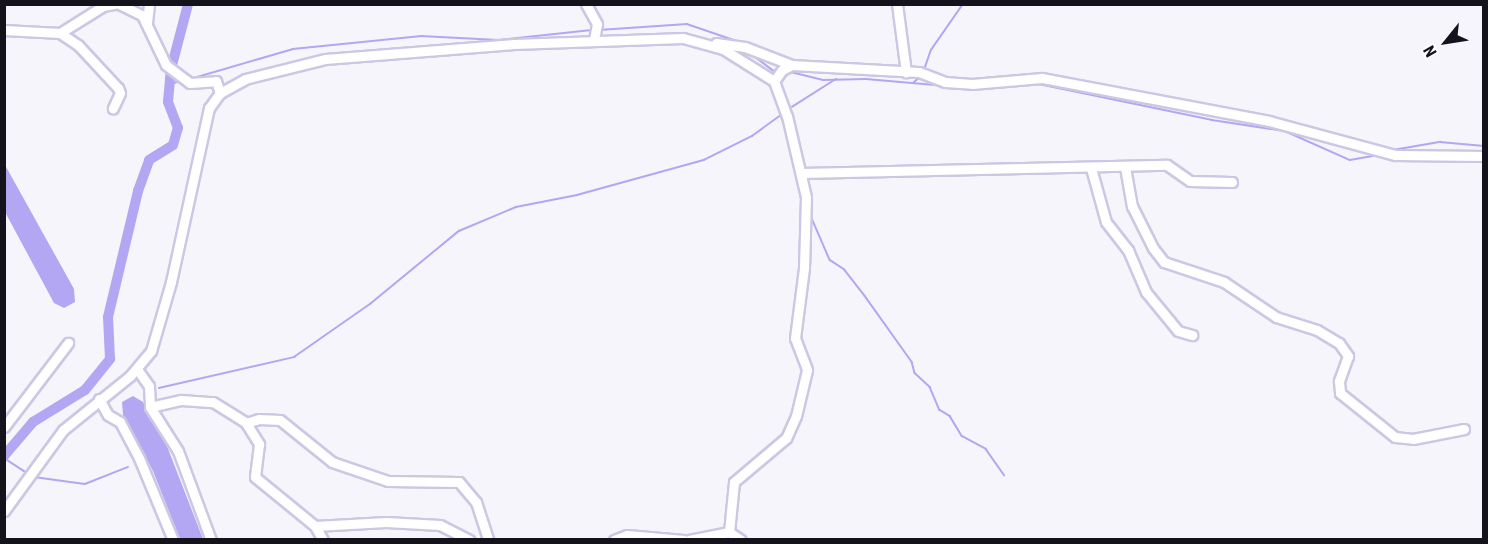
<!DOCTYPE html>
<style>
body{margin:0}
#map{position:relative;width:1488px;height:544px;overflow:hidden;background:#f6f5fb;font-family:"Roboto Condensed",sans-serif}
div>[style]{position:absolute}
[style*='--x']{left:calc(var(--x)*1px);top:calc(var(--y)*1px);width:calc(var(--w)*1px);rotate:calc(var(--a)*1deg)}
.water>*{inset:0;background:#b3a6f2}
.stream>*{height:1.5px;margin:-0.75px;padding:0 0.75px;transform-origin:0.75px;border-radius:0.75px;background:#b3a6f2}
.river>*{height:10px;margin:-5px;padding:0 5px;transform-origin:5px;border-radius:5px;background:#b3a6f2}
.roads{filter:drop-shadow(2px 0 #cbc8e3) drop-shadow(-2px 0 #cbc8e3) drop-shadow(0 2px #cbc8e3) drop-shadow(0 -2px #cbc8e3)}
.minor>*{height:9px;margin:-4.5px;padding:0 4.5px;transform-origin:4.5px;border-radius:4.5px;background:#fff}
span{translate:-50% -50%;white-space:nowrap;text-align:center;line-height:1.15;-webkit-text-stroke:4.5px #fff;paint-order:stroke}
.frame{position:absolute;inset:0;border:6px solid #14131c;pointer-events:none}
.north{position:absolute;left:1416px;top:12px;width:60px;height:60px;-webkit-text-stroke:4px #fff;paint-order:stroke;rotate:240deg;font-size:16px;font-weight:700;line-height:24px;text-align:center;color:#14131c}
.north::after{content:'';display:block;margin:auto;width:21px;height:27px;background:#14131c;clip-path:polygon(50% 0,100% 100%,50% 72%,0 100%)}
</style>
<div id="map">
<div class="water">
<i style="clip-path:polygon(5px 165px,74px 289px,75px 302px,64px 308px,54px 303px,5px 212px)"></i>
<i style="clip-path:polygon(133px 396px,143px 402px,165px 441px,203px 539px,180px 539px,153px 471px,123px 415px,122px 402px)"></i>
</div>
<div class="stream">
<i style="--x:599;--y:30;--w:88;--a:-3.9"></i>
<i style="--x:687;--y:24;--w:53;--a:18.8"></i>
<i style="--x:750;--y:53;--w:31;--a:37"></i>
<i style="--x:924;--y:70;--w:21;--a:-71"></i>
<i style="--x:931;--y:50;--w:56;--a:-55.2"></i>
<i style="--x:787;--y:71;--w:37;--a:14"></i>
<i style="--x:823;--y:80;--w:43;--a:-1.3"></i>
<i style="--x:866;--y:79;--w:92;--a:5"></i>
<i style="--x:194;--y:78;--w:103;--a:-16.3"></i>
<i style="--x:293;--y:49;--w:129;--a:-5.8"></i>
<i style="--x:421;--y:36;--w:77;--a:3"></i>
<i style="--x:498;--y:40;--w:94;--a:-6.1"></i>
<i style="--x:780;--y:78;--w:37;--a:73"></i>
<i style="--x:913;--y:83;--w:9;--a:-41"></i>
<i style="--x:1034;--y:83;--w:182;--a:11.7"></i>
<i style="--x:1212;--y:120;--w:74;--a:8.6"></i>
<i style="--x:1285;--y:131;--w:71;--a:24"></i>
<i style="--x:1350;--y:160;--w:27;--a:-10"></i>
<i style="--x:170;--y:84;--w:11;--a:-15"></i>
<i style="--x:792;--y:107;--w:52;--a:-32.5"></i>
<i style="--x:1393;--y:150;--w:48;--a:-9.7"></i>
<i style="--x:1440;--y:142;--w:44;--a:5.2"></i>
<i style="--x:800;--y:153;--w:16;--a:72"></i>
<i style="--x:807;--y:178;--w:38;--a:84"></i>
<i style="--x:811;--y:216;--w:48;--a:66.6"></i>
<i style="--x:830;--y:260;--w:17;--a:33"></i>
<i style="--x:844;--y:269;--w:34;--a:52"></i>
<i style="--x:865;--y:296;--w:81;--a:54.5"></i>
<i style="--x:912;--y:362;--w:11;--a:75"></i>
<i style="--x:915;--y:373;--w:21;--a:43"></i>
<i style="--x:930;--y:387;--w:25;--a:67"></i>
<i style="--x:940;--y:410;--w:12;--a:31"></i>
<i style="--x:950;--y:416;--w:23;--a:59"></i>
<i style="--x:962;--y:436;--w:27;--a:28"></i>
<i style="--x:986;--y:449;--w:32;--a:55"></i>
<i style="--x:159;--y:388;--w:139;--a:-12.9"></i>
<i style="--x:294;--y:357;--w:93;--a:-34.9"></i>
<i style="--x:370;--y:304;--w:115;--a:-39.4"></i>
<i style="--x:459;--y:231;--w:62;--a:-22.8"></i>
<i style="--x:516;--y:207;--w:62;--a:-11.1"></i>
<i style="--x:577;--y:195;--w:132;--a:-15.4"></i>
<i style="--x:704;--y:160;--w:54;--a:-26.6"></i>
<i style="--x:752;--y:136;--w:36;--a:-36"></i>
<i style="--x:4;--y:458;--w:27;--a:33"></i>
<i style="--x:34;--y:477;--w:51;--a:7.8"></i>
<i style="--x:85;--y:484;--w:46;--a:-21.6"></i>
</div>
<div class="river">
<i style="--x:4;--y:456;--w:45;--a:-49.5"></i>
<i style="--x:33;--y:422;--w:61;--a:-31.6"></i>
<i style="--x:85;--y:390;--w:40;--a:-51"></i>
<i style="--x:110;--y:359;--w:42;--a:-92.7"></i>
<i style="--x:108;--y:317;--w:130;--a:-76.6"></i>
<i style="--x:138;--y:191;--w:33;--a:-70"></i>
<i style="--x:149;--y:160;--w:28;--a:-32"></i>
<i style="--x:173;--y:145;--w:18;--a:-74"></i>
<i style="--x:178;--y:128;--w:28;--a:-111"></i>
<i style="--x:168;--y:102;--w:33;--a:-85"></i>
<i style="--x:171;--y:69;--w:67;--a:-75.3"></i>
</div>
<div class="roads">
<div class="minor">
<i style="--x:119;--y:4;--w:25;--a:26"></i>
<i style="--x:142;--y:15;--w:55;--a:64.4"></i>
<i style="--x:166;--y:65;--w:30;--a:37"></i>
<i style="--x:190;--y:83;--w:26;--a:-4"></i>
<i style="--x:216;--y:81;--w:13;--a:72"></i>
<i style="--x:586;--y:4;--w:23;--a:61"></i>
<i style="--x:597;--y:24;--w:16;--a:101"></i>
<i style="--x:897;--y:4;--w:69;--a:82.5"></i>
<i style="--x:147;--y:23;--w:19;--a:-84"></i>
<i style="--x:4;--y:30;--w:56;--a:3.1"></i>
<i style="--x:60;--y:33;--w:22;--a:34"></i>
<i style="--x:78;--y:45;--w:59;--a:47.1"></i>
<i style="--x:118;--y:88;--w:5;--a:68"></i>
<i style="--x:120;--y:93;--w:17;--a:115"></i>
<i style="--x:60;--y:33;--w:51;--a:-32.1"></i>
<i style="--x:103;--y:6;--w:11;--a:-10"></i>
<i style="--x:716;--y:43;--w:29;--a:8"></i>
<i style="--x:745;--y:47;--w:50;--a:21"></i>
<i style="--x:792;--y:65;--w:127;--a:3.2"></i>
<i style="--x:919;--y:72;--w:28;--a:21"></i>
<i style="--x:945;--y:82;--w:27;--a:4"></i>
<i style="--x:972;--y:84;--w:70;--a:-4.9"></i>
<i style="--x:1042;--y:78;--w:231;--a:10.7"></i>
<i style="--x:1269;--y:121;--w:131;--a:15.1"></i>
<i style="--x:1395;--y:155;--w:89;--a:0.6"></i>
<i style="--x:774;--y:81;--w:14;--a:-54"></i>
<i style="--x:782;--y:70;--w:11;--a:-27"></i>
<i style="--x:1125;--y:167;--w:40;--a:80"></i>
<i style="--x:1132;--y:206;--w:47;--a:63.4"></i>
<i style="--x:1153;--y:248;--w:18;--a:52"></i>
<i style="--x:1164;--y:262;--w:63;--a:18.4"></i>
<i style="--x:1224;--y:282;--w:63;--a:33.9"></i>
<i style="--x:1276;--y:317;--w:43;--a:17.6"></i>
<i style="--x:1317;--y:330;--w:26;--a:31"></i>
<i style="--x:1339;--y:343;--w:16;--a:55"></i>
<i style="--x:1348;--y:356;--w:27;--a:110"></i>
<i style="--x:1339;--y:381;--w:12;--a:85"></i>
<i style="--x:1340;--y:393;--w:70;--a:38.7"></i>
<i style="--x:1395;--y:437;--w:18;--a:6"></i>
<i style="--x:1413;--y:439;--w:52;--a:-11.1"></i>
<i style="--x:1091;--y:168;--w:56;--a:74.5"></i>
<i style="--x:1106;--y:222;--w:36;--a:52"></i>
<i style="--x:1128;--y:250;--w:46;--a:66.8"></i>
<i style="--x:1146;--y:292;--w:50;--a:50.6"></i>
<i style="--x:1178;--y:331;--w:15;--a:16"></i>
<i style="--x:802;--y:173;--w:365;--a:-1.3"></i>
<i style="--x:1167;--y:165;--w:28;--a:35"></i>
<i style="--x:1190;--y:181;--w:42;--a:1.4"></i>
<i style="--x:137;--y:369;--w:21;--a:55"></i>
<i style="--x:149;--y:386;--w:21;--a:87"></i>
<i style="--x:150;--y:407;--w:52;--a:57.5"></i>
<i style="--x:178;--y:451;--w:95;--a:69.7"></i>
<i style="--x:99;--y:399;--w:18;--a:61"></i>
<i style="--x:108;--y:415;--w:14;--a:30"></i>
<i style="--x:120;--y:422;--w:41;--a:62.2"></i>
<i style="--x:139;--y:458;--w:89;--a:67.5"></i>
<i style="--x:150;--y:407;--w:32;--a:-13"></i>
<i style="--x:181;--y:400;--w:32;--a:4"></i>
<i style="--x:213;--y:402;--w:39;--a:32"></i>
<i style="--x:246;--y:423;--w:25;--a:58"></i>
<i style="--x:259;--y:444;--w:33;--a:97"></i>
<i style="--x:255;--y:477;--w:77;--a:39.2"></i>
<i style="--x:246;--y:423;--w:14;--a:-17"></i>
<i style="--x:259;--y:419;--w:21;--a:3"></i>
<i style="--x:280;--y:420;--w:67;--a:38.9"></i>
<i style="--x:332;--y:462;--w:59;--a:18.7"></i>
<i style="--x:388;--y:481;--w:71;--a:0.8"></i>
<i style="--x:459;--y:482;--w:26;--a:50"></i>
<i style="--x:476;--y:502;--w:40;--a:72"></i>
<i style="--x:4;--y:427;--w:106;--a:-52.7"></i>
<i style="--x:4;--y:511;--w:100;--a:-53.9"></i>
<i style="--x:63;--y:430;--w:86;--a:-38.9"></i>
<i style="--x:130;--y:376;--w:33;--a:-50"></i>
<i style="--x:151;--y:351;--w:72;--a:-73.8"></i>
<i style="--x:171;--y:282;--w:178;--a:-77.7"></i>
<i style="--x:209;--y:108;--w:19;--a:-54"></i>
<i style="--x:220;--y:93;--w:29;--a:-29"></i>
<i style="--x:245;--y:79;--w:82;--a:-14"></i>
<i style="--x:325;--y:59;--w:190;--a:-4.5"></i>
<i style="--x:514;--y:44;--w:169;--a:-2"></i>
<i style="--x:683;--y:38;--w:41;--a:15.4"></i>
<i style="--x:723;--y:49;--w:60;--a:32.1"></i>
<i style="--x:774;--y:81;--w:37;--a:70"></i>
<i style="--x:787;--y:116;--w:83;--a:76.8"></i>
<i style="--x:806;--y:197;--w:71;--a:91.6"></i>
<i style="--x:804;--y:268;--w:71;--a:97.3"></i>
<i style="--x:795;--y:338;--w:34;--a:69"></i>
<i style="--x:807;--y:370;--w:47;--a:103.4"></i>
<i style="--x:796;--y:416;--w:24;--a:114"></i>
<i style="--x:786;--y:438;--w:68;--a:139.8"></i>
<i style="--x:734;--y:482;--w:50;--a:95.7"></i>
<i style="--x:323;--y:540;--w:16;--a:-120"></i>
<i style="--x:315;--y:526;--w:71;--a:-3.2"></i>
<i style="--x:386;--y:522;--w:54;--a:3.2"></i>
<i style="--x:440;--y:525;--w:33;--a:27"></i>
<i style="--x:614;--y:540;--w:14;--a:-21"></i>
<i style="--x:627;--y:535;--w:57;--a:5"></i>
<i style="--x:689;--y:540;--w:41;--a:-11.3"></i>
<i style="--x:729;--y:532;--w:14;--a:34"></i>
</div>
</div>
<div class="frame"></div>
<div class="north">N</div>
</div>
